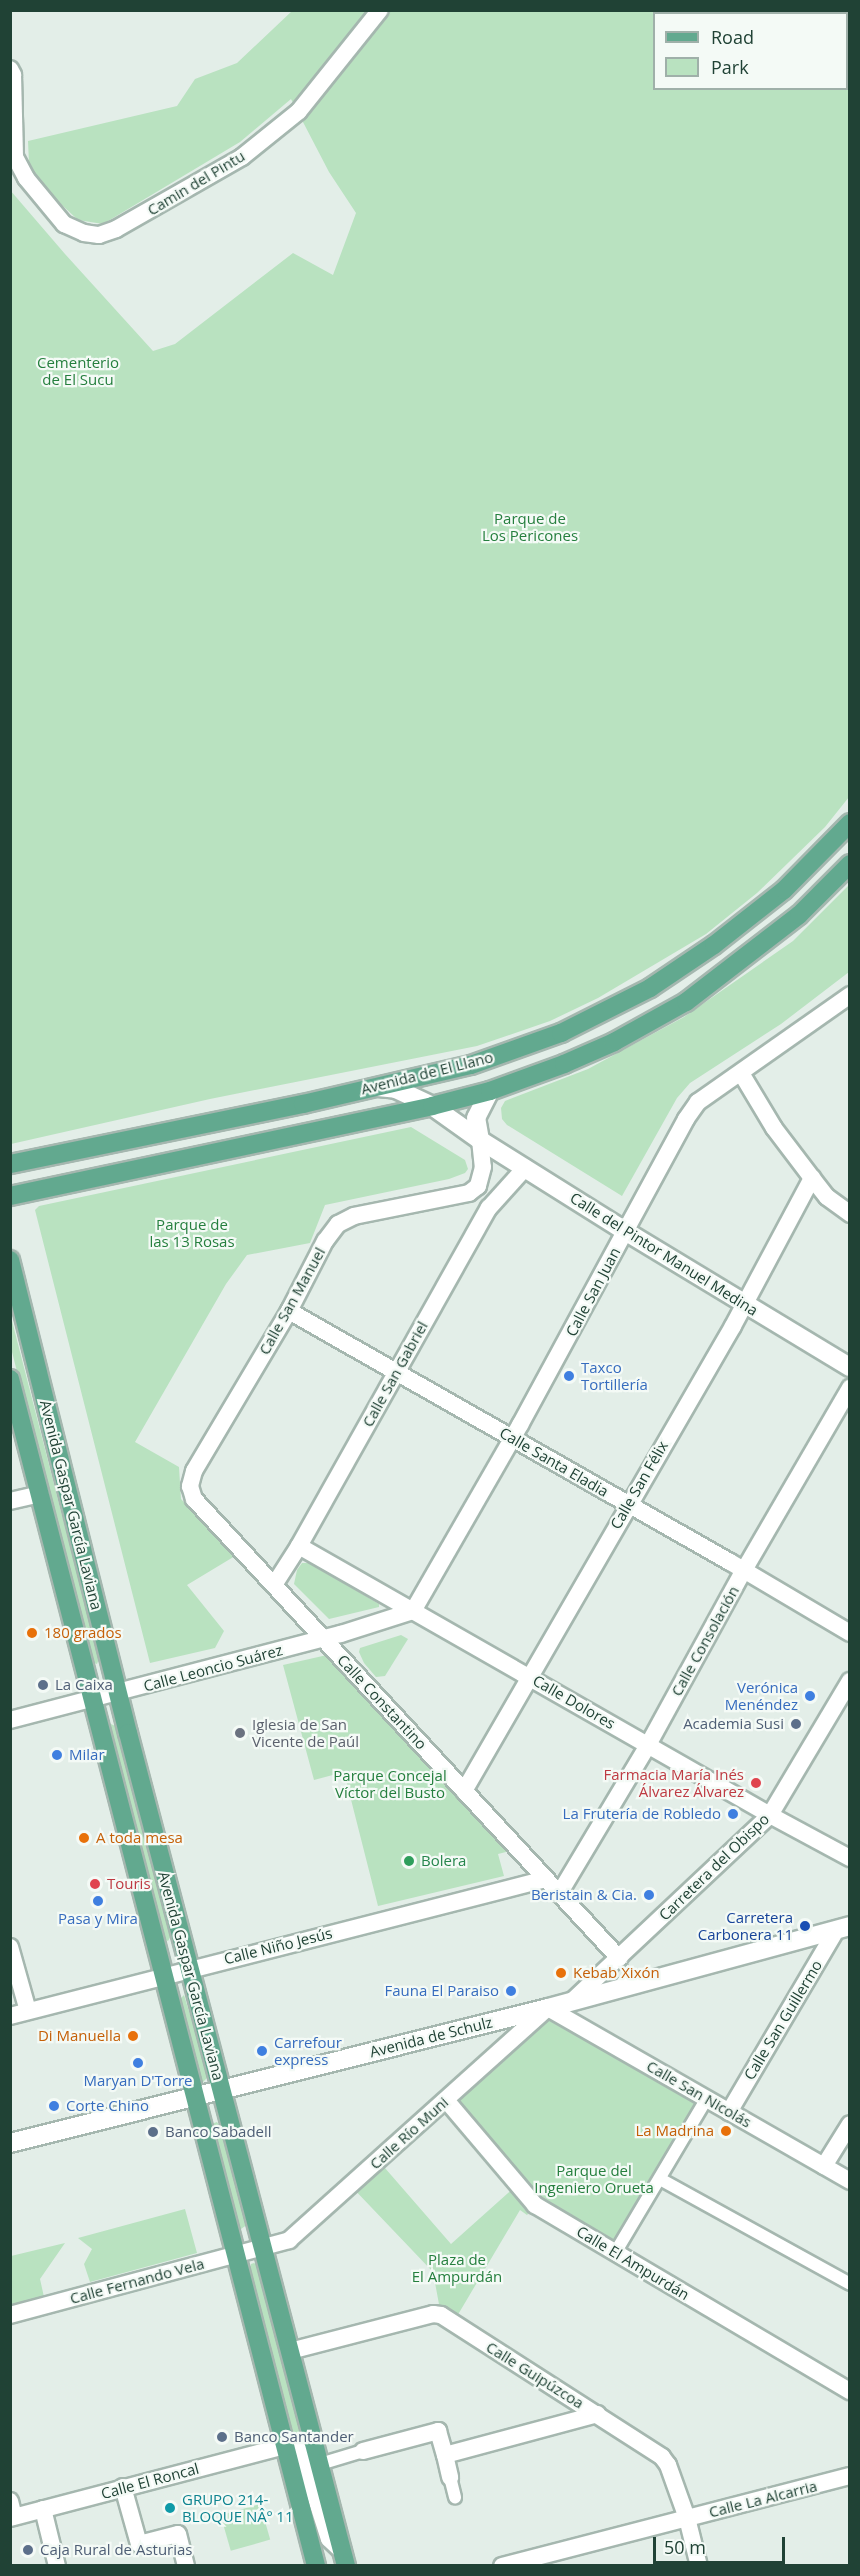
<!DOCTYPE html>
<meta charset="utf-8">
<style>
body{margin:0}
#map{position:relative;width:860px;height:2576px;overflow:hidden;background:#e3eee8;font-family:"Open Sans",sans-serif}
div>[style]{position:absolute}
[style*='--x']{left:calc(var(--x)*1px);top:calc(var(--y)*1px);width:calc(var(--w)*1px);rotate:calc(var(--a)*1deg)}
.green>*{inset:0;background:#b9e2c0;transform-origin:0 0}
.roads{filter:drop-shadow(2px 0 #a5b7af) drop-shadow(-2px 0 #a5b7af) drop-shadow(0 2px #a5b7af) drop-shadow(0 -2px #a5b7af)}
.pedestrian>*{height:12px;margin:-6px;padding:0 6px;transform-origin:6px;border-radius:6px;background:#fff}
.minor>*{height:16px;margin:-8px;padding:0 8px;transform-origin:8px;border-radius:8px;background:#fff}
.tertiary>*{height:18px;margin:-9px;padding:0 9px;transform-origin:9px;border-radius:9px;background:#fff}
.secondary>*{height:18px;margin:-9px;padding:0 9px;transform-origin:9px;border-radius:9px;background:#fff}
.primary>*{height:18px;margin:-9px;padding:0 9px;transform-origin:9px;border-radius:9px;background:#62a98f}
.dots>*{width:16px;height:16px;translate:-50% -50%;box-sizing:border-box;border:3px solid #f4faf6;border-radius:50%}
span{translate:-50% -50%;white-space:nowrap;text-align:center;line-height:1.15;-webkit-text-stroke:4.5px #f4faf6;paint-order:stroke}
.street-label{font-size:15px;color:#204235}
.park-label{font-size:15px;color:#257f3e}
.shop-label{font-size:15px;color:#366cbe}
.left{translate:0 -50%;text-align:left}
.right{translate:-100% -50%;text-align:right}
.food-label{font-size:15px;color:#c56008}
.service-label{font-size:15px;color:#4e5e75}
.worship-label{font-size:15px;color:#5b616d}
.health-label{font-size:15px;color:#be3a42}
.leisure-label{font-size:15px;color:#27864d}
.transit-label{font-size:15px;color:#164399}
.culture-label{font-size:15px;color:#0d838f}
.frame{position:absolute;inset:0;border:12px solid #204235;pointer-events:none}
.legend{position:absolute;left:653px;top:12px;width:195px;height:78px;box-sizing:border-box;background:#f4faf6;border:2px solid #9fb0a9;margin:0;padding:8px 10px;list-style:none;font-size:18px;color:#204235}
.legend li{display:flex;align-items:center;gap:12px;height:30px}
.legend b{width:30px;border:2px solid #9fb0a9}
.scale{position:absolute;left:653px;top:2537px;width:132px;height:27px;box-sizing:border-box;border:3px solid #204235;border-top:0;padding-left:8px;font-size:18px;line-height:21px;white-space:nowrap;color:#204235;-webkit-text-stroke:4px #f4faf6;paint-order:stroke}
</style>
<div id="map">
<div class="green">
<i style="clip-path:polygon(evenodd,292px 11px,849px 11px,849px 797px,825px 827px,757px 893px,706px 934px,598px 998px,550px 1021px,477px 1046px,210px 1099px,11px 1144px,10px 190px,65px 254px,153px 351px,175px 344px,293px 253px,333px 275px,356px 213px,329px 172px,291px 99px,240px 142px,103px 224px,78px 220px,49px 193px,29px 164px,28px 141px,177px 106px,195px 79px,237px 63px,292px 11px,654px 14px,846px 14px,846px 88px,654px 88px,654px 14px)"></i>
<i style="clip-path:polygon(849px 885px,849px 972px,781px 1024px,690px 1083px,677px 1098px,622px 1196px,507px 1125px,502px 1119px,501px 1108px,505px 1101px,588px 1069px,684px 1017px,793px 941px)"></i>
<i style="clip-path:polygon(411px 1127px,465px 1160px,468px 1169px,465px 1173px,449px 1179px,325px 1205px,310px 1243px,247px 1255px,226px 1284px,135px 1442px,179px 1467px,181px 1499px,235px 1556px,187px 1585px,224px 1631px,215px 1648px,150px 1663px,35px 1210px,39px 1206px)"></i>
<i style="clip-path:polygon(10px 1313px,99px 1659px,97px 1664px,91px 1662px,11px 1348px)"></i>
<i style="clip-path:polygon(302px 1563px,310px 1563px,379px 1604px,379px 1607px,329px 1619px,294px 1584px,297px 1570px)"></i>
<i style="clip-path:polygon(401px 1635px,408px 1639px,385px 1676px,376px 1677px,364px 1663px,359px 1652px,360px 1648px)"></i>
<i style="clip-path:polygon(327px 1655px,510px 1851px,498px 1854px,504px 1876px,378px 1906px,344px 1772px,314px 1780px,283px 1665px)"></i>
<i style="clip-path:polygon(111px 1724px,117px 1727px,171px 1936px,168px 1941px,162px 1938px,109px 1730px)"></i>
<i style="clip-path:polygon(184px 1995px,209px 2076px,202px 2083px,179px 2000px)"></i>
<i style="clip-path:polygon(548px 2008px,707px 2098px,615px 2253px,535px 2206px,527px 2215px,520px 2210px,453px 2323px,441px 2315px,433px 2272px,350px 2185px,378px 2160px,451px 2244px,517px 2185px,446px 2100px)"></i>
<i style="clip-path:polygon(217px 2122px,223px 2130px,248px 2224px,241px 2229px,238px 2226px,212px 2129px,214px 2123px)"></i>
<i style="clip-path:polygon(185px 2209px,197px 2253px,90px 2282px,84px 2264px,92px 2249px,78px 2238px)"></i>
<i style="clip-path:polygon(65px 2243px,40px 2279px,44px 2297px,11px 2305px,11px 2256px)"></i>
<i style="clip-path:polygon(254px 2263px,259px 2266px,300px 2428px,299px 2434px,296px 2436px,292px 2432px,250px 2269px,251px 2264px)"></i>
<i style="left:260px;top:2504px;width:37px;height:41px;rotate:74deg"></i>
</div>
<div class="roads">
<div class="pedestrian">
<i style="--x:660;--y:2179;--w:217;--a:28.9"></i>
<i style="--x:615;--y:2253;--w:180;--a:-59.3"></i>
<i style="--x:320;--y:2464;--w:45;--a:-16.8"></i>
<i style="--x:450;--y:2477;--w:21;--a:76"></i>
</div>
<div class="minor">
<i style="--x:10;--y:69;--w:7;--a:63"></i>
<i style="--x:13;--y:75;--w:82;--a:88.6"></i>
<i style="--x:15;--y:157;--w:24;--a:62"></i>
<i style="--x:26;--y:178;--w:60;--a:50.4"></i>
<i style="--x:64;--y:224;--w:22;--a:24"></i>
<i style="--x:84;--y:233;--w:15;--a:8"></i>
<i style="--x:99;--y:235;--w:18;--a:-19"></i>
<i style="--x:116;--y:229;--w:145;--a:-29.7"></i>
<i style="--x:242;--y:157;--w:73;--a:-38.9"></i>
<i style="--x:299;--y:111;--w:129;--a:-51.3"></i>
<i style="--x:741;--y:1073;--w:64;--a:59"></i>
<i style="--x:774;--y:1128;--w:63;--a:52.8"></i>
<i style="--x:812;--y:1178;--w:24;--a:52"></i>
<i style="--x:827;--y:1197;--w:29;--a:36"></i>
<i style="--x:480;--y:1140;--w:27;--a:84"></i>
<i style="--x:483;--y:1167;--w:20;--a:105"></i>
<i style="--x:478;--y:1186;--w:11;--a:142"></i>
<i style="--x:469;--y:1193;--w:117;--a:168.7"></i>
<i style="--x:354;--y:1216;--w:18;--a:153"></i>
<i style="--x:338;--y:1224;--w:21;--a:127"></i>
<i style="--x:325;--y:1241;--w:79;--a:117.2"></i>
<i style="--x:289;--y:1311;--w:186;--a:120.7"></i>
<i style="--x:194;--y:1471;--w:16;--a:105"></i>
<i style="--x:190;--y:1486;--w:14;--a:73"></i>
<i style="--x:194;--y:1499;--w:626;--a:47.2"></i>
<i style="--x:289;--y:1311;--w:507;--a:29.65"></i>
<i style="--x:730;--y:1562;--w:139;--a:30.6"></i>
<i style="--x:10;--y:1501;--w:31;--a:-13"></i>
<i style="--x:299;--y:1546;--w:542;--a:29.73"></i>
<i style="--x:770;--y:1815;--w:91;--a:28.3"></i>
<i style="--x:274;--y:1585;--w:46;--a:-57.3"></i>
<i style="--x:299;--y:1546;--w:388;--a:-60.7"></i>
<i style="--x:489;--y:1208;--w:54;--a:-48"></i>
<i style="--x:10;--y:1720;--w:342;--a:-14.6"></i>
<i style="--x:341;--y:1634;--w:76;--a:-17.7"></i>
<i style="--x:413;--y:1611;--w:215;--a:-60.1"></i>
<i style="--x:520;--y:1425;--w:348;--a:-61.5"></i>
<i style="--x:686;--y:1119;--w:21;--a:-55"></i>
<i style="--x:698;--y:1102;--w:186;--a:-35.1"></i>
<i style="--x:464;--y:1791;--w:537;--a:-59.95"></i>
<i style="--x:733;--y:1326;--w:168;--a:-61.9"></i>
<i style="--x:559;--y:1894;--w:174;--a:-59.1"></i>
<i style="--x:648;--y:1745;--w:200;--a:-61.3"></i>
<i style="--x:744;--y:1570;--w:211;--a:-59.8"></i>
<i style="--x:10;--y:1947;--w:66;--a:74.3"></i>
<i style="--x:571;--y:2002;--w:273;--a:-43.2"></i>
<i style="--x:770;--y:1815;--w:156;--a:-59.2"></i>
<i style="--x:10;--y:2016;--w:553;--a:-14.34"></i>
<i style="--x:446;--y:2100;--w:138;--a:49.7"></i>
<i style="--x:535;--y:2205;--w:366;--a:30.6"></i>
<i style="--x:729;--y:2112;--w:212;--a:-59.5"></i>
<i style="--x:824;--y:2166;--w:49;--a:-58.2"></i>
<i style="--x:10;--y:2315;--w:289;--a:-15"></i>
<i style="--x:289;--y:2240;--w:348;--a:-41.9"></i>
<i style="--x:548;--y:2008;--w:348;--a:29.8"></i>
<i style="--x:290;--y:2351;--w:148;--a:-14.5"></i>
<i style="--x:433;--y:2314;--w:8;--a:7"></i>
<i style="--x:441;--y:2315;--w:263;--a:32.7"></i>
<i style="--x:662;--y:2457;--w:10;--a:53"></i>
<i style="--x:668;--y:2465;--w:56;--a:70.3"></i>
<i style="--x:687;--y:2518;--w:49;--a:76"></i>
<i style="--x:363;--y:2451;--w:78;--a:-14.9"></i>
<i style="--x:438;--y:2431;--w:25;--a:74"></i>
<i style="--x:445;--y:2455;--w:158;--a:-15"></i>
<i style="--x:445;--y:2455;--w:23;--a:77"></i>
<i style="--x:123;--y:2487;--w:59;--a:74.3"></i>
<i style="--x:139;--y:2544;--w:40;--a:-14.4"></i>
<i style="--x:178;--y:2534;--w:33;--a:76"></i>
<i style="--x:10;--y:2501;--w:16;--a:76"></i>
<i style="--x:43;--y:2509;--w:59;--a:76.2"></i>
<i style="--x:10;--y:2518;--w:284;--a:-14.7"></i>
<i style="--x:285;--y:2446;--w:11;--a:0"></i>
<i style="--x:296;--y:2446;--w:11;--a:56"></i>
<i style="--x:302;--y:2455;--w:88;--a:72.2"></i>
<i style="--x:329;--y:2539;--w:18;--a:43"></i>
<i style="--x:502;--y:2566;--w:359;--a:-14.5"></i>
</div>
<div class="tertiary">
<i style="--x:10;--y:2143;--w:555;--a:-14.09"></i>
<i style="--x:548;--y:2008;--w:313;--a:-15.2"></i>
</div>
<div class="secondary">
<i style="--x:378;--y:1087;--w:18;--a:6"></i>
<i style="--x:396;--y:1089;--w:40;--a:25"></i>
<i style="--x:432;--y:1106;--w:59;--a:35.3"></i>
<i style="--x:480;--y:1140;--w:171;--a:32.1"></i>
<i style="--x:625;--y:1231;--w:263;--a:31.2"></i>
<i style="--x:480;--y:1140;--w:22;--a:-100"></i>
<i style="--x:476;--y:1118;--w:30;--a:-63"></i>
</div>
<div class="primary">
<i style="--x:10;--y:1164;--w:299;--a:-11.6"></i>
<i style="--x:303;--y:1104;--w:172;--a:-13.1"></i>
<i style="--x:471;--y:1065;--w:96;--a:-19.6"></i>
<i style="--x:561;--y:1033;--w:100;--a:-26.8"></i>
<i style="--x:650;--y:988;--w:77;--a:-33.9"></i>
<i style="--x:714;--y:945;--w:89;--a:-38.2"></i>
<i style="--x:784;--y:890;--w:94;--a:-45.4"></i>
<i style="--x:10;--y:1196;--w:431;--a:-12"></i>
<i style="--x:432;--y:1106;--w:60;--a:-14.5"></i>
<i style="--x:490;--y:1091;--w:79;--a:-20"></i>
<i style="--x:564;--y:1064;--w:55;--a:-23.7"></i>
<i style="--x:614;--y:1042;--w:82;--a:-29.1"></i>
<i style="--x:686;--y:1002;--w:143;--a:-37.6"></i>
<i style="--x:799;--y:915;--w:72;--a:-45"></i>
<i style="--x:10;--y:1260;--w:487;--a:76"></i>
<i style="--x:128;--y:1733;--w:861;--a:75.33"></i>
<i style="--x:10;--y:1379;--w:1226;--a:75.54"></i>
</div>
</div>
<div class="dots">
<i style="left:569px;top:1376px;background:#3f7fe0"></i>
<i style="left:32px;top:1633px;background:#e8710a"></i>
<i style="left:43px;top:1685px;background:#5c6f8a"></i>
<i style="left:810px;top:1696px;background:#3f7fe0"></i>
<i style="left:796px;top:1724px;background:#5c6f8a"></i>
<i style="left:240px;top:1733px;background:#6b7280"></i>
<i style="left:57px;top:1755px;background:#3f7fe0"></i>
<i style="left:756px;top:1783px;background:#e0444e"></i>
<i style="left:733px;top:1814px;background:#3f7fe0"></i>
<i style="left:84px;top:1838px;background:#e8710a"></i>
<i style="left:409px;top:1861px;background:#2e9e5b"></i>
<i style="left:95px;top:1884px;background:#e0444e"></i>
<i style="left:649px;top:1895px;background:#3f7fe0"></i>
<i style="left:98px;top:1901px;background:#3f7fe0"></i>
<i style="left:805px;top:1926px;background:#1a4fb4"></i>
<i style="left:561px;top:1973px;background:#e8710a"></i>
<i style="left:511px;top:1991px;background:#3f7fe0"></i>
<i style="left:133px;top:2036px;background:#e8710a"></i>
<i style="left:262px;top:2051px;background:#3f7fe0"></i>
<i style="left:138px;top:2063px;background:#3f7fe0"></i>
<i style="left:54px;top:2106px;background:#3f7fe0"></i>
<i style="left:726px;top:2131px;background:#e8710a"></i>
<i style="left:153px;top:2132px;background:#5c6f8a"></i>
<i style="left:222px;top:2437px;background:#5c6f8a"></i>
<i style="left:170px;top:2508px;background:#0f9aa8"></i>
<i style="left:28px;top:2550px;background:#5c6f8a"></i>
</div>
<div class="street-label">
<span style="left:196px;top:183px;rotate:-31deg">Camin del Pintu</span>
<span style="left:427px;top:1073px;rotate:-14deg">Avenida de El Llano</span>
<span style="left:664px;top:1254px;rotate:32deg">Calle del Pintor Manuel Medina</span>
<span style="left:593px;top:1292px;rotate:-62deg">Calle San Juan</span>
<span style="left:292px;top:1301px;rotate:-61deg">Calle San Manuel</span>
<span style="left:395px;top:1374px;rotate:-61deg">Calle San Gabriel</span>
<span style="left:554px;top:1462px;rotate:30deg">Calle Santa Eladia</span>
<span style="left:639px;top:1485px;rotate:-60deg">Calle San Félix</span>
<span style="left:71px;top:1505px;rotate:76deg">Avenida Gaspar García Laviana</span>
<span style="left:705px;top:1641px;rotate:-61deg">Calle Consolación</span>
<span style="left:213px;top:1668px;rotate:-15deg">Calle Leoncio Suárez</span>
<span style="left:382px;top:1702px;rotate:47deg">Calle Constantino</span>
<span style="left:574px;top:1702px;rotate:30deg">Calle Dolores</span>
<span style="left:714px;top:1867px;rotate:-44deg">Carretera del Obispo</span>
<span style="left:278px;top:1946px;rotate:-14deg">Calle Niño Jesús</span>
<span style="left:191px;top:1976px;rotate:75deg">Avenida Gaspar García Laviana</span>
<span style="left:783px;top:2020px;rotate:-59deg">Calle San Guillermo</span>
<span style="left:431px;top:2037px;rotate:-14deg">Avenida de Schulz</span>
<span style="left:699px;top:2094px;rotate:30deg">Calle San Nicolás</span>
<span style="left:409px;top:2133px;rotate:-42deg">Calle Río Muni</span>
<span style="left:633px;top:2263px;rotate:31deg">Calle El Ampurdán</span>
<span style="left:137px;top:2281px;rotate:-15deg">Calle Fernando Vela</span>
<span style="left:535px;top:2375px;rotate:32deg">Calle Guipúzcoa</span>
<span style="left:150px;top:2481px;rotate:-15deg">Calle El Roncal</span>
<span style="left:763px;top:2499px;rotate:-14deg">Calle La Alcarria</span>
</div>
<div class="park-label">
<span style="left:78px;top:371px">Cementerio<br>de El Sucu</span>
<span style="left:530px;top:527px">Parque de<br>Los Pericones</span>
<span style="left:192px;top:1233px">Parque de<br>las 13 Rosas</span>
<span style="left:390px;top:1784px">Parque Concejal<br>Víctor del Busto</span>
<span style="left:594px;top:2179px">Parque del<br>Ingeniero Orueta</span>
<span style="left:457px;top:2268px">Plaza de<br>El Ampurdán</span>
</div>
<div class="shop-label">
<span class="left" style="left:581px;top:1376px">Taxco<br>Tortillería</span>
<span class="right" style="left:798px;top:1696px">Verónica<br>Menéndez</span>
<span class="left" style="left:69px;top:1755px">Milar</span>
<span class="right" style="left:721px;top:1814px">La Frutería de Robledo</span>
<span class="right" style="left:637px;top:1895px">Beristain &amp; Cia.</span>
<span style="left:98px;top:1919px">Pasa y Mira</span>
<span class="right" style="left:499px;top:1991px">Fauna El Paraiso</span>
<span class="left" style="left:274px;top:2051px">Carrefour<br>express</span>
<span style="left:138px;top:2081px">Maryan D'Torre</span>
<span class="left" style="left:66px;top:2106px">Corte Chino</span>
</div>
<div class="food-label">
<span class="left" style="left:44px;top:1633px">180 grados</span>
<span class="left" style="left:96px;top:1838px">A toda mesa</span>
<span class="left" style="left:573px;top:1973px">Kebab Xixón</span>
<span class="right" style="left:121px;top:2036px">Di Manuella</span>
<span class="right" style="left:714px;top:2131px">La Madrina</span>
</div>
<div class="service-label">
<span class="left" style="left:55px;top:1685px">La Caixa</span>
<span class="right" style="left:784px;top:1724px">Academia Susi</span>
<span class="left" style="left:165px;top:2132px">Banco Sabadell</span>
<span class="left" style="left:234px;top:2437px">Banco Santander</span>
<span class="left" style="left:40px;top:2550px">Caja Rural de Asturias</span>
</div>
<div class="worship-label">
<span class="left" style="left:252px;top:1733px">Iglesia de San<br>Vicente de Paúl</span>
</div>
<div class="health-label">
<span class="right" style="left:744px;top:1783px">Farmacia María Inés<br>Álvarez Álvarez</span>
<span class="left" style="left:107px;top:1884px">Touris</span>
</div>
<div class="leisure-label">
<span class="left" style="left:421px;top:1861px">Bolera</span>
</div>
<div class="transit-label">
<span class="right" style="left:793px;top:1926px">Carretera<br>Carbonera 11</span>
</div>
<div class="culture-label">
<span class="left" style="left:182px;top:2508px">GRUPO 214-<br>BLOQUE NÂº 11</span>
</div>
<div class="frame"></div>
<ul class="legend">
<li><b style="height:8px;background:#62a98f"></b>Road</li>
<li><b style="height:16px;background:#b9e2c0"></b>Park</li>
</ul>
<div class="scale">50 m</div>
</div>
